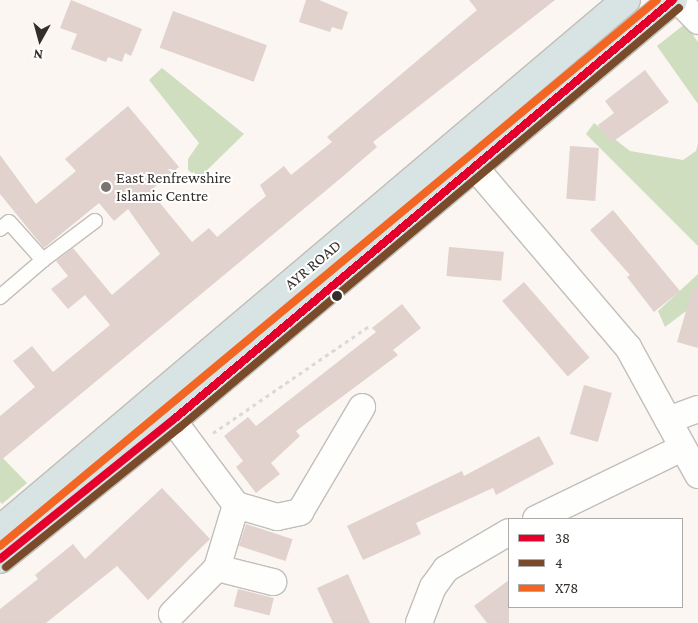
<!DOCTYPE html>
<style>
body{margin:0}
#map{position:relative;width:698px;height:623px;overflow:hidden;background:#fbf6f1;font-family:"Crimson Pro",serif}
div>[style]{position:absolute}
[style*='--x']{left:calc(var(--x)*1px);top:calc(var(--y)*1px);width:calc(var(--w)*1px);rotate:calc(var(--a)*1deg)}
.forest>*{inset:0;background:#cedebf}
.building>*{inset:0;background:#e1d2cd;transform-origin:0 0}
.path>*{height:3px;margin-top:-1.5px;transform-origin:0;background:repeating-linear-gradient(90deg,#dbd9d8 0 4px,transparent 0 8px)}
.roads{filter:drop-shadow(1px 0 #c2beba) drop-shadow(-1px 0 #c2beba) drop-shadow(0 1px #c2beba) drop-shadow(0 -1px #c2beba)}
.service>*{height:14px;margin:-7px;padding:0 7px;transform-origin:7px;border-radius:7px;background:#fefefd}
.minor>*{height:26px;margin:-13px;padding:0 13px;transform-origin:13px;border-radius:13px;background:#fefefd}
.primary>*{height:28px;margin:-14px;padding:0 14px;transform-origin:14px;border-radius:14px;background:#d7e4e3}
.bus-1>*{height:8px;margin:-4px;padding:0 4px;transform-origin:4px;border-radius:4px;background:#e4002b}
.bus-2>*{height:8px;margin:-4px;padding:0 4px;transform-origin:4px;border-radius:4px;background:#7a4b2a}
.bus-3>*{height:8px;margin:-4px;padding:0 4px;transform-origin:4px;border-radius:4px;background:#f26522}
.dots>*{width:14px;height:14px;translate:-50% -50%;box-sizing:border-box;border:2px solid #fff;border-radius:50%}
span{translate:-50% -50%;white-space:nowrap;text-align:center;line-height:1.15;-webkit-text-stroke:4px #fff;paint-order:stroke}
.poi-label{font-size:16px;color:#332e2a}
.left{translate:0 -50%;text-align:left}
.street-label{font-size:16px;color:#332e2a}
.legend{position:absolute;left:508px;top:518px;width:175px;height:90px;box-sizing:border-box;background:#fff;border:1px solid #adabaa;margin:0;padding:6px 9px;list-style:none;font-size:15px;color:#332e2a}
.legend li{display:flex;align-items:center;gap:10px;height:25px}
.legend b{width:25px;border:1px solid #adabaa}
.north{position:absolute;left:15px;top:15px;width:50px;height:50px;-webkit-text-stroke:4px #fff;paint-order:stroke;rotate:187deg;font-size:14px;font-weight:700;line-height:20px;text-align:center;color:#332e2a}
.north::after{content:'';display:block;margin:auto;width:18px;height:22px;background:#332e2a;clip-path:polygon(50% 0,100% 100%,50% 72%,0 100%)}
</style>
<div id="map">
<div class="forest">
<i style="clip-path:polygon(685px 24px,698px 42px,698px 104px,657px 46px)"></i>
<i style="clip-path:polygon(162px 68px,244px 134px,199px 178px,188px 170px,188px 159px,199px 143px,149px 80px)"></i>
<i style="clip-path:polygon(594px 123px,630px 151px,683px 160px,696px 151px,698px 143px,698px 246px,586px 134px)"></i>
<i style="clip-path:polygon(698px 274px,698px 302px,665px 327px,658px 311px)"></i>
<i style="clip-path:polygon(0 455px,27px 483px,2px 504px,0 502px)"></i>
</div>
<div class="building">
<i style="clip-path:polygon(71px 0,142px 29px,131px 56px,125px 53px,122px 62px,108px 57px,106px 62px,71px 49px,77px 34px,60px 28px)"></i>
<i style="clip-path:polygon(306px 0,319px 0,348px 12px,342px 30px,332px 27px,330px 32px,299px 22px)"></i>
<i style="clip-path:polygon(469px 0,555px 0,373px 142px,377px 147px,341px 178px,0 461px,0 416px,35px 387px,13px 361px,32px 346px,53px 372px,110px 325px,85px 295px,68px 309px,51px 289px,68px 276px,56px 261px,73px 248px,112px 295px,160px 254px,128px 209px,114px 221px,99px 203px,44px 248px,0 194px,0 155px,36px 204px,76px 171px,65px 159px,128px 106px,179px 167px,150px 191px,192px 242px,209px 228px,217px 237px,266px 196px,260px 185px,284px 166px,291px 175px,332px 142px,327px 137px,477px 10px)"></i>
<i style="left:173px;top:11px;width:100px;height:39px;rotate:20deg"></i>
<i style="clip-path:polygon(645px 70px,669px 102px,611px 143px,598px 125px,614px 113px,605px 101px)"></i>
<i style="left:570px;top:146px;width:29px;height:53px;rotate:4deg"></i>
<i style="clip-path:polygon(613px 210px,680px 291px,654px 312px,627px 277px,630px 275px,590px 230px)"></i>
<i style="left:449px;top:247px;width:55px;height:29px;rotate:5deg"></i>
<i style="left:524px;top:282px;width:100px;height:29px;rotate:49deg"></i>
<i style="clip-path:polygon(693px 287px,698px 288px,698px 348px,677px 342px)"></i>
<i style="clip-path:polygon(402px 304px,421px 328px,393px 350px,398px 355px,296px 431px,300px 436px,271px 463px,280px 474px,256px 493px,236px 467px,243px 461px,224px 436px,248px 417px,256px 426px,376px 332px,372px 328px)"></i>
<i style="left:584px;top:385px;width:29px;height:51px;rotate:16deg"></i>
<i style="clip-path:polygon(539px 436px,554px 464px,496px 495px,493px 488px,416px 523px,421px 534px,363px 560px,347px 526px,462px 471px,464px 476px)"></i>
<i style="clip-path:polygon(162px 488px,210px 539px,148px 600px,117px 566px,46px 623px,0 623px,0 609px,38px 579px,35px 575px,73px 544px,85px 559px)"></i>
<i style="left:246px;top:524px;width:49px;height:23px;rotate:18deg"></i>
<i style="clip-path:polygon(348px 574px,370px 623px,333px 623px,317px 588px)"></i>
<i style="clip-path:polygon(509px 580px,509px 623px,487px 623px,474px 606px)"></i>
<i style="left:238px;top:589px;width:37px;height:18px;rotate:14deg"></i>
</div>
<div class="path">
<i style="--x:213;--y:433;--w:191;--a:-34.4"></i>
</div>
<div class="roads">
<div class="service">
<i style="--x:0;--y:229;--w:11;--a:-38"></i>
<i style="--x:9;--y:222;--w:51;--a:48.2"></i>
<i style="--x:43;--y:260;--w:57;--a:139.3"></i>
<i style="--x:43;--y:260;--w:65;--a:-36.9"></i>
</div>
<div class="minor">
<i style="--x:678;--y:0;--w:29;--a:46"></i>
<i style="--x:455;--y:144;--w:267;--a:49.6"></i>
<i style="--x:628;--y:347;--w:146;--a:61.3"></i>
<i style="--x:160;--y:403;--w:127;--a:53.3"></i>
<i style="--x:236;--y:505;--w:43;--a:16.3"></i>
<i style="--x:277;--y:517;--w:24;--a:-12"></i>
<i style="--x:300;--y:512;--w:122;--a:-59.4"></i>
<i style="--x:668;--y:420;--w:32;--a:-20"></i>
<i style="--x:536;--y:519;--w:160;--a:-25.9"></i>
<i style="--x:217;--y:568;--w:58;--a:14"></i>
<i style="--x:172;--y:614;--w:64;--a:-45.6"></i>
<i style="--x:217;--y:568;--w:66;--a:-73.2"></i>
<i style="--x:419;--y:623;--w:39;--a:-69"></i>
<i style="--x:433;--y:587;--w:22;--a:-54"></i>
<i style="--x:446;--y:569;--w:73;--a:-30.4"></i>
</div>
<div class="primary">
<i style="--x:0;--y:530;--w:820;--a:-40.25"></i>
<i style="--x:0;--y:559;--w:222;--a:-38.8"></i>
<i style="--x:173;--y:420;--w:653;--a:-40.03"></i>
</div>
</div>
<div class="bus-1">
<i style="--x:0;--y:559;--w:222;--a:-38.8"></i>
<i style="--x:173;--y:420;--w:653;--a:-40.03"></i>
</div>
<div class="bus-2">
<i style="--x:6;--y:567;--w:222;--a:-38.8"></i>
<i style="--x:179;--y:428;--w:653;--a:-40.03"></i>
</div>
<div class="bus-3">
<i style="--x:0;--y:546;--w:854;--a:-39.73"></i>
</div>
<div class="dots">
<i style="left:106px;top:187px;background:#797470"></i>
<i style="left:337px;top:296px;background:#332e2a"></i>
</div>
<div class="poi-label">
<span class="left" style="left:116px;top:187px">East Renfrewshire<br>Islamic Centre</span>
</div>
<div class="street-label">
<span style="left:313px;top:265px;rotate:-40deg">AYR ROAD</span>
</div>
<ul class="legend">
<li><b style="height:6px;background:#e4002b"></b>38</li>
<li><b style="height:6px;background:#7a4b2a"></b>4</li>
<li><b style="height:6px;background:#f26522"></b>X78</li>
</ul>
<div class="north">N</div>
</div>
